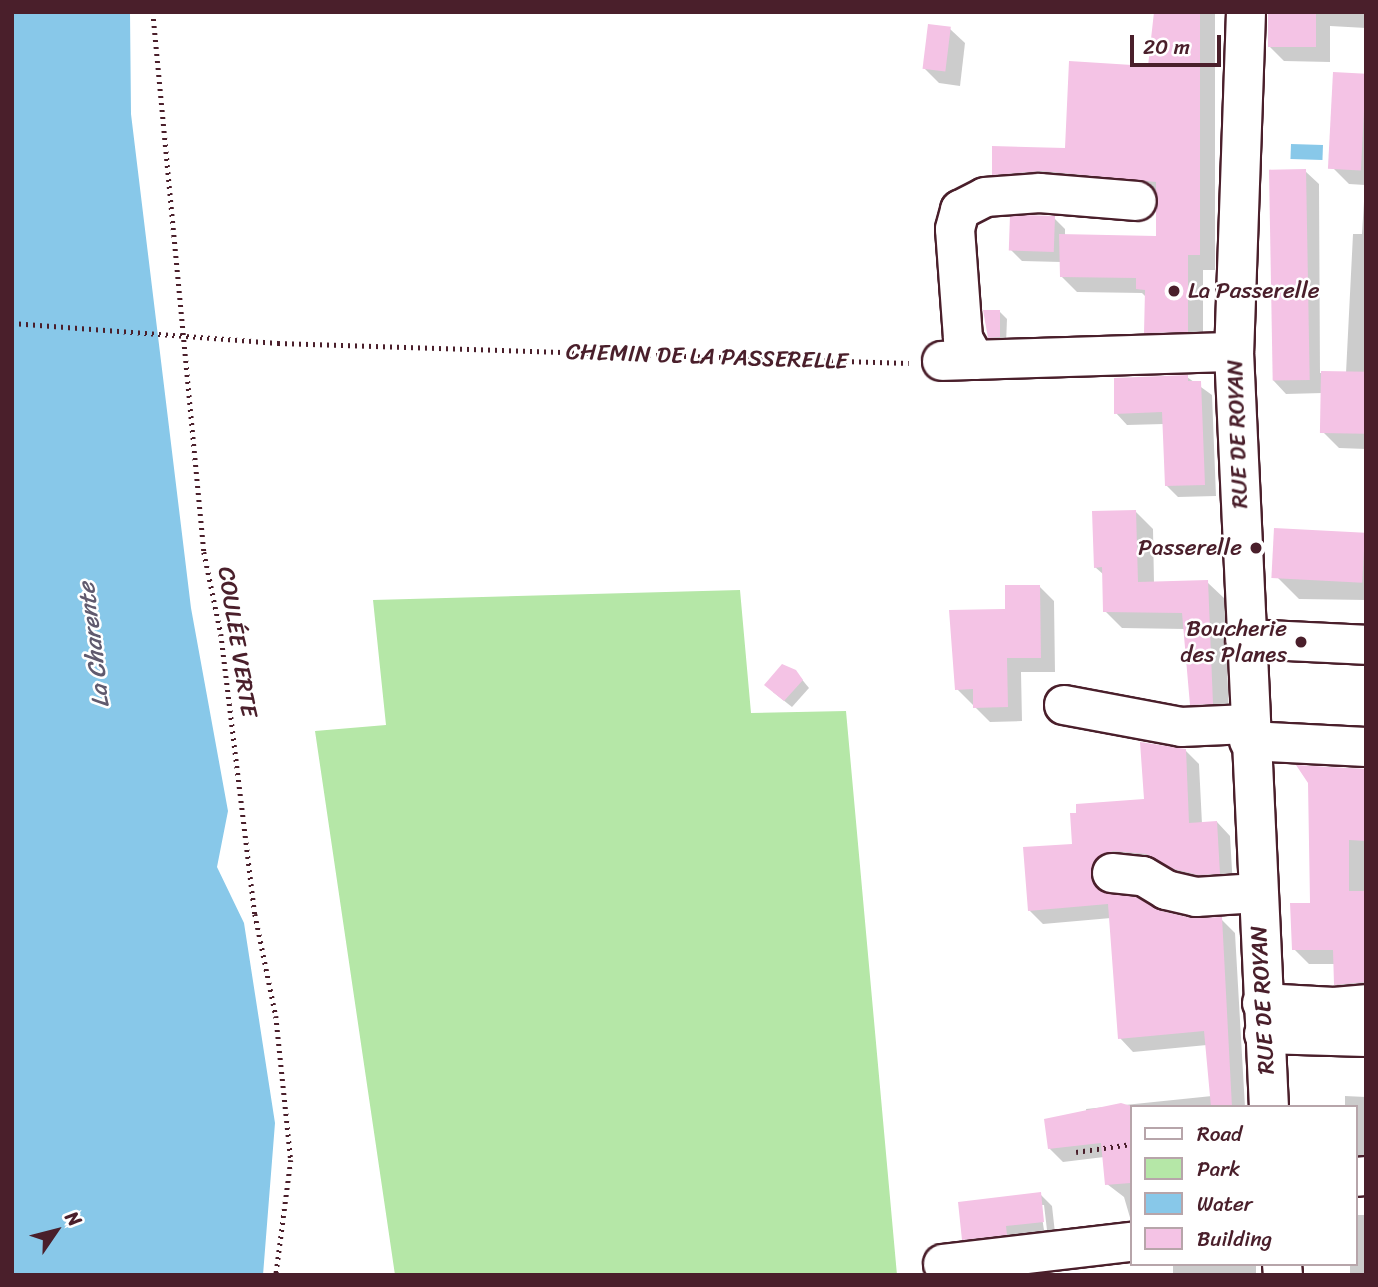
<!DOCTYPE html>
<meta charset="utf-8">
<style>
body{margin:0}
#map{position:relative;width:1378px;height:1287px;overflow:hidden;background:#fff;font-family:Sriracha,sans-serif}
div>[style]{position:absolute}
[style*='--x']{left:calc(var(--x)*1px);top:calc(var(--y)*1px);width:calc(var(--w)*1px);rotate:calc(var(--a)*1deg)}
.green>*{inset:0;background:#b5e7a7}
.water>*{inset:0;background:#88c8e9;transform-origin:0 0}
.shadow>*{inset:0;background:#0003;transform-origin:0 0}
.building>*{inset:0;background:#f4c3e5;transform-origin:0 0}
.path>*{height:4.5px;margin-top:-2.25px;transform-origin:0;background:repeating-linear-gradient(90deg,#4a1f2b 0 2px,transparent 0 7px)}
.roads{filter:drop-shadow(2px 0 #4a1f2b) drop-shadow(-2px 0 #4a1f2b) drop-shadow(0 2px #4a1f2b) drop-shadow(0 -2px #4a1f2b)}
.minor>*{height:38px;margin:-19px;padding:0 19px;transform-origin:19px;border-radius:19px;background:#fff}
.major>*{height:38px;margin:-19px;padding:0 19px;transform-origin:19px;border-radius:19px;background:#fff}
.dots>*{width:19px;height:19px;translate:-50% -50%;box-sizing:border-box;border:4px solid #fff;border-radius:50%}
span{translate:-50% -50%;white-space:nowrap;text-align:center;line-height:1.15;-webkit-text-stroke:5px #fff;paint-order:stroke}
.poi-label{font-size:23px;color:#4a1f2b}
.left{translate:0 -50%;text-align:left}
.right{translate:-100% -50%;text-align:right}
.street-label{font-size:23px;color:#4a1f2b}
.water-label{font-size:24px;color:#605a6e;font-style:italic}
.frame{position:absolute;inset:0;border:14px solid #4a1f2b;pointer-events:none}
.legend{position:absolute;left:1130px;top:1105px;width:228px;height:161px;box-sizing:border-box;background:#fff;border:2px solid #b7a5aa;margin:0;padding:9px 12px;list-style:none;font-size:21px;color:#4a1f2b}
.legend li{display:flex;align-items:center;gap:14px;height:35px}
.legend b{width:35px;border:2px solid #b7a5aa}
.north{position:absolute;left:21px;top:1196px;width:70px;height:70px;-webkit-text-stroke:5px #fff;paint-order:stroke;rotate:55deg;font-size:19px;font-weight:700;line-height:28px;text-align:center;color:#4a1f2b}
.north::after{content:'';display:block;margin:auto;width:24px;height:32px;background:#4a1f2b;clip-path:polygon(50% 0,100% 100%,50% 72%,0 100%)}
.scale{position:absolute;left:1130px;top:35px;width:91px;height:32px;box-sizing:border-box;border:4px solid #4a1f2b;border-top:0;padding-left:9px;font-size:21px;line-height:24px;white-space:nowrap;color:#4a1f2b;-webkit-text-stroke:5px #fff;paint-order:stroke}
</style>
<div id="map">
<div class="green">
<i style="clip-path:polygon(740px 590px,751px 713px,846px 711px,897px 1275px,395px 1275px,315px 731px,386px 725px,373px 600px)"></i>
</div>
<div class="water">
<i style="clip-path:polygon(12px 12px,130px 12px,131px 114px,191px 608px,228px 811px,217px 867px,244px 923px,275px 1123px,263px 1275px,12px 1275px)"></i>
<i style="left:1291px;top:144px;width:32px;height:15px;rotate:2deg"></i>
</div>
<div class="shadow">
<i style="clip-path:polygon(1155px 12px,1215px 12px,1215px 270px,1203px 270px,1203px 347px,1162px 348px,1146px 332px,1146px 297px,1142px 293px,1077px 292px,1061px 276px,1061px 262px,1022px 261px,1011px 250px,1054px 218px,1065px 229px,1065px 236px,1158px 238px,1157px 196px,1059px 186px,1009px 190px,994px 174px,1067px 150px,1150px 68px)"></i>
<i style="clip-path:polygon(1269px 12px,1366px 12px,1366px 28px,1330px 26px,1330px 62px,1284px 61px,1269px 46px)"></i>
<i style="clip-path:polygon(950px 29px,965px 43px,960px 86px,939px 83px,925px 69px)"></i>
<i style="clip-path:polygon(1366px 76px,1366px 449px,1339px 448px,1323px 432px,1323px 393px,1286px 394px,1273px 380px,1305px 171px,1319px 184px,1320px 373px,1346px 373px,1353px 234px,1362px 234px,1365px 185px,1349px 184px,1333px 168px)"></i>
<i style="clip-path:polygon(1000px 312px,1007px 319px,1006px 344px,996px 344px,989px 337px)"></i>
<i style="clip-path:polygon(1187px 377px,1212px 395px,1216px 496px,1178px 497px,1166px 485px,1164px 424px,1127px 425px,1116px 413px)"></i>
<i style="clip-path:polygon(1136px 512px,1153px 529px,1154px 583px,1207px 582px,1225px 599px,1229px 720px,1209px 721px,1192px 704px,1185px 629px,1122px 628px,1105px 611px,1104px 575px,1095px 567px)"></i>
<i style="clip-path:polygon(1364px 533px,1366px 600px,1299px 599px,1277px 577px)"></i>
<i style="clip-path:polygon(1039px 586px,1054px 601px,1055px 672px,1021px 672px,1022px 721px,990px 722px,957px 689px,1007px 611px)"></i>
<i style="clip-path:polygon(795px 671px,809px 688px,792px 707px,773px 692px)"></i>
<i style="clip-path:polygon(1185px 750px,1199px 764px,1202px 824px,1217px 822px,1230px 836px,1233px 887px,1107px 875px,1105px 894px,1191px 920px,1221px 919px,1235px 933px,1245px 1107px,1131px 1107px,1131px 1221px,1124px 1197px,1107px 1184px,1104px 1157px,1063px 1162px,1049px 1148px,1087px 1116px,1086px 1109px,1212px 1096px,1207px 1045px,1133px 1052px,1120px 1038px,1111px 918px,1043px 924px,1029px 910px,1074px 845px,1146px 800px)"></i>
<i style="clip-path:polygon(1300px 767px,1366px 769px,1366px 999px,1350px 999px,1336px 984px,1335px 964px,1309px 964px,1294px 949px,1311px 904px,1310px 782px)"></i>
<i style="clip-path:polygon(1345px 1096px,1366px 1097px,1366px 1171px,1355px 1166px,1355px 1107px,1345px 1107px)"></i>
<i style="clip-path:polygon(evenodd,1040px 1194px,1052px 1206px,1055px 1233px,975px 1251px,964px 1239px,1040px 1194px,1040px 1205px,1044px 1205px,1047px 1230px,1044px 1230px,1040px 1205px)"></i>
<i style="clip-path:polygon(1355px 1215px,1366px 1215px,1366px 1275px,1350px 1275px,1350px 1264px,1355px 1264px)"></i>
<i style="left:1173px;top:1264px;width:83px;height:11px"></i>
</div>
<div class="building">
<i style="clip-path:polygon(1154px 12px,1200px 12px,1200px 255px,1188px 255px,1188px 332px,1144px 333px,1145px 290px,1136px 289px,1136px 278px,1060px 277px,1059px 234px,1156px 236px,1156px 182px,1042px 171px,992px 175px,992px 146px,1065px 148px,1069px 61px,1148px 66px)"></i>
<i style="left:1268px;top:12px;width:48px;height:35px"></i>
<i style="left:928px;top:24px;width:23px;height:45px;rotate:7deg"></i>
<i style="left:1333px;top:72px;width:33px;height:97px;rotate:3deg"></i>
<i style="left:1306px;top:169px;width:211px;height:37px;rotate:89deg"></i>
<i style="left:1055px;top:216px;width:36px;height:45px;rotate:92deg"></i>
<i style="clip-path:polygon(983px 310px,1000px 310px,1000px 337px,988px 338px)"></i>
<i style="left:1321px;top:371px;width:45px;height:62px;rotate:1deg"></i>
<i style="clip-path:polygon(1188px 375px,1188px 381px,1201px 381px,1205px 485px,1165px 486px,1162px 412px,1114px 414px,1114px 378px)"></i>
<i style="clip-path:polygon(1136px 510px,1138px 582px,1208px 580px,1213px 704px,1190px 705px,1182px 613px,1103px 612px,1102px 567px,1094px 568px,1092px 511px)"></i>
<i style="left:1274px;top:528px;width:91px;height:50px;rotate:3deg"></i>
<i style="clip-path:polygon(1005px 585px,1040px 585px,1041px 658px,1007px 658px,1008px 707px,973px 708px,973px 689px,955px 690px,949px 610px,1005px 609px)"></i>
<i style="clip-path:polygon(782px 664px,796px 670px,803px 680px,784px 701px,764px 685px)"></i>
<i style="clip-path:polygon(1140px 742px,1186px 749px,1189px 823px,1217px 821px,1220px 874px,1198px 875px,1174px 869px,1146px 854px,1113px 851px,1094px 861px,1092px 881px,1100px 891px,1136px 897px,1161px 911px,1191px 918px,1222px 917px,1232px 1107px,1211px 1107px,1204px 1031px,1118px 1039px,1108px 904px,1028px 911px,1023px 847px,1072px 844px,1070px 813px,1076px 813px,1076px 804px,1144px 799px)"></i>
<i style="clip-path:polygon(1296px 765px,1366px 769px,1366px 841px,1349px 840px,1349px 891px,1366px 891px,1366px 982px,1334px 985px,1333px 950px,1292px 950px,1290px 903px,1310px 903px,1308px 783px)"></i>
<i style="clip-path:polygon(1121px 1103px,1131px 1106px,1131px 1183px,1105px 1185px,1101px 1143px,1048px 1149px,1044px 1119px)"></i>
<i style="clip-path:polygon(1041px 1192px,1044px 1222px,1006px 1226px,1007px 1235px,962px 1240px,958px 1202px)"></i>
</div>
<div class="path">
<i style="--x:153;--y:12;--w:542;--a:84.6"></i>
<i style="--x:204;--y:552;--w:84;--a:78.3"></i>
<i style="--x:221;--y:634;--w:282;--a:83.1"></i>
<i style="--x:255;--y:914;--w:104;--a:78.4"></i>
<i style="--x:276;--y:1016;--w:145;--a:84.1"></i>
<i style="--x:291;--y:1160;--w:116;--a:97.4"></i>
<i style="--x:12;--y:323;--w:267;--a:4.3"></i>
<i style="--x:278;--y:343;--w:631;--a:1.82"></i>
<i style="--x:1076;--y:1152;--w:56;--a:-8.3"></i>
</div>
<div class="roads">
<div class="minor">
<i style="--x:975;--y:360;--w:25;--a:-119"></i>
<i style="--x:963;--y:338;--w:109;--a:-94.2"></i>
<i style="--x:955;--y:229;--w:20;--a:-75"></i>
<i style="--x:960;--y:210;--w:28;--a:-27"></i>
<i style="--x:985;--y:197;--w:55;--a:-4.2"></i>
<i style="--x:1040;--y:193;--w:97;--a:4.7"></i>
<i style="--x:942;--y:361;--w:292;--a:-1.8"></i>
<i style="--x:1245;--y:639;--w:121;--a:2.8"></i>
<i style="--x:1064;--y:705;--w:119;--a:10.6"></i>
<i style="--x:1181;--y:727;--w:67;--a:-2.6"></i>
<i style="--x:1249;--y:741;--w:117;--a:2.9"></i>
<i style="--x:1112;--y:873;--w:31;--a:6"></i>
<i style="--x:1143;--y:876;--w:27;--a:31"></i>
<i style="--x:1166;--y:890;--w:31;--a:13"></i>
<i style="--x:1196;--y:897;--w:61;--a:-3.8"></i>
<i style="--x:1262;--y:1003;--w:72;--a:3.2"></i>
<i style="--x:1334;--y:1007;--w:32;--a:-5"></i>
<i style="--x:1264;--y:1034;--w:102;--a:1.7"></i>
<i style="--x:1355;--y:1177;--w:11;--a:-5"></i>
<i style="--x:943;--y:1264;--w:189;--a:-6.7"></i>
</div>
<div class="major">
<i style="--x:1246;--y:12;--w:340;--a:92"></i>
<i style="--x:1234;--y:352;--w:756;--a:87.35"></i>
<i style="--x:1282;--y:1264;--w:11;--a:85"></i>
</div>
</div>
<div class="dots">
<i style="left:1174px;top:291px;background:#4a1f2b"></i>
<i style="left:1256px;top:548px;background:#4a1f2b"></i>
<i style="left:1301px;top:642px;background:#4a1f2b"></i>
</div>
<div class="poi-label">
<span class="left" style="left:1188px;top:291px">La Passerelle</span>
<span class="right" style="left:1242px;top:548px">Passerelle</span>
<span class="right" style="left:1287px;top:642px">Boucherie<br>des Planes</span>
</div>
<div class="street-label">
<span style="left:707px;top:357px;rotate:2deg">CHEMIN DE LA PASSERELLE</span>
<span style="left:1238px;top:434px;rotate:-92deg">RUE DE ROYAN</span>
<span style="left:237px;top:642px;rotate:81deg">COULÉE VERTE</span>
<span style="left:1263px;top:1000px;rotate:-93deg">RUE DE ROYAN</span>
</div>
<div class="water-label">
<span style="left:94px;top:645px;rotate:-97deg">La Charente</span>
</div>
<div class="frame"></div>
<ul class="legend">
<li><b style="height:9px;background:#fff"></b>Road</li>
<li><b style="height:19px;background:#b5e7a7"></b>Park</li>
<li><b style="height:19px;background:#88c8e9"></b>Water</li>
<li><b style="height:19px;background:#f4c3e5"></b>Building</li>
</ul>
<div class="north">N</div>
<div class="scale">20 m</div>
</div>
